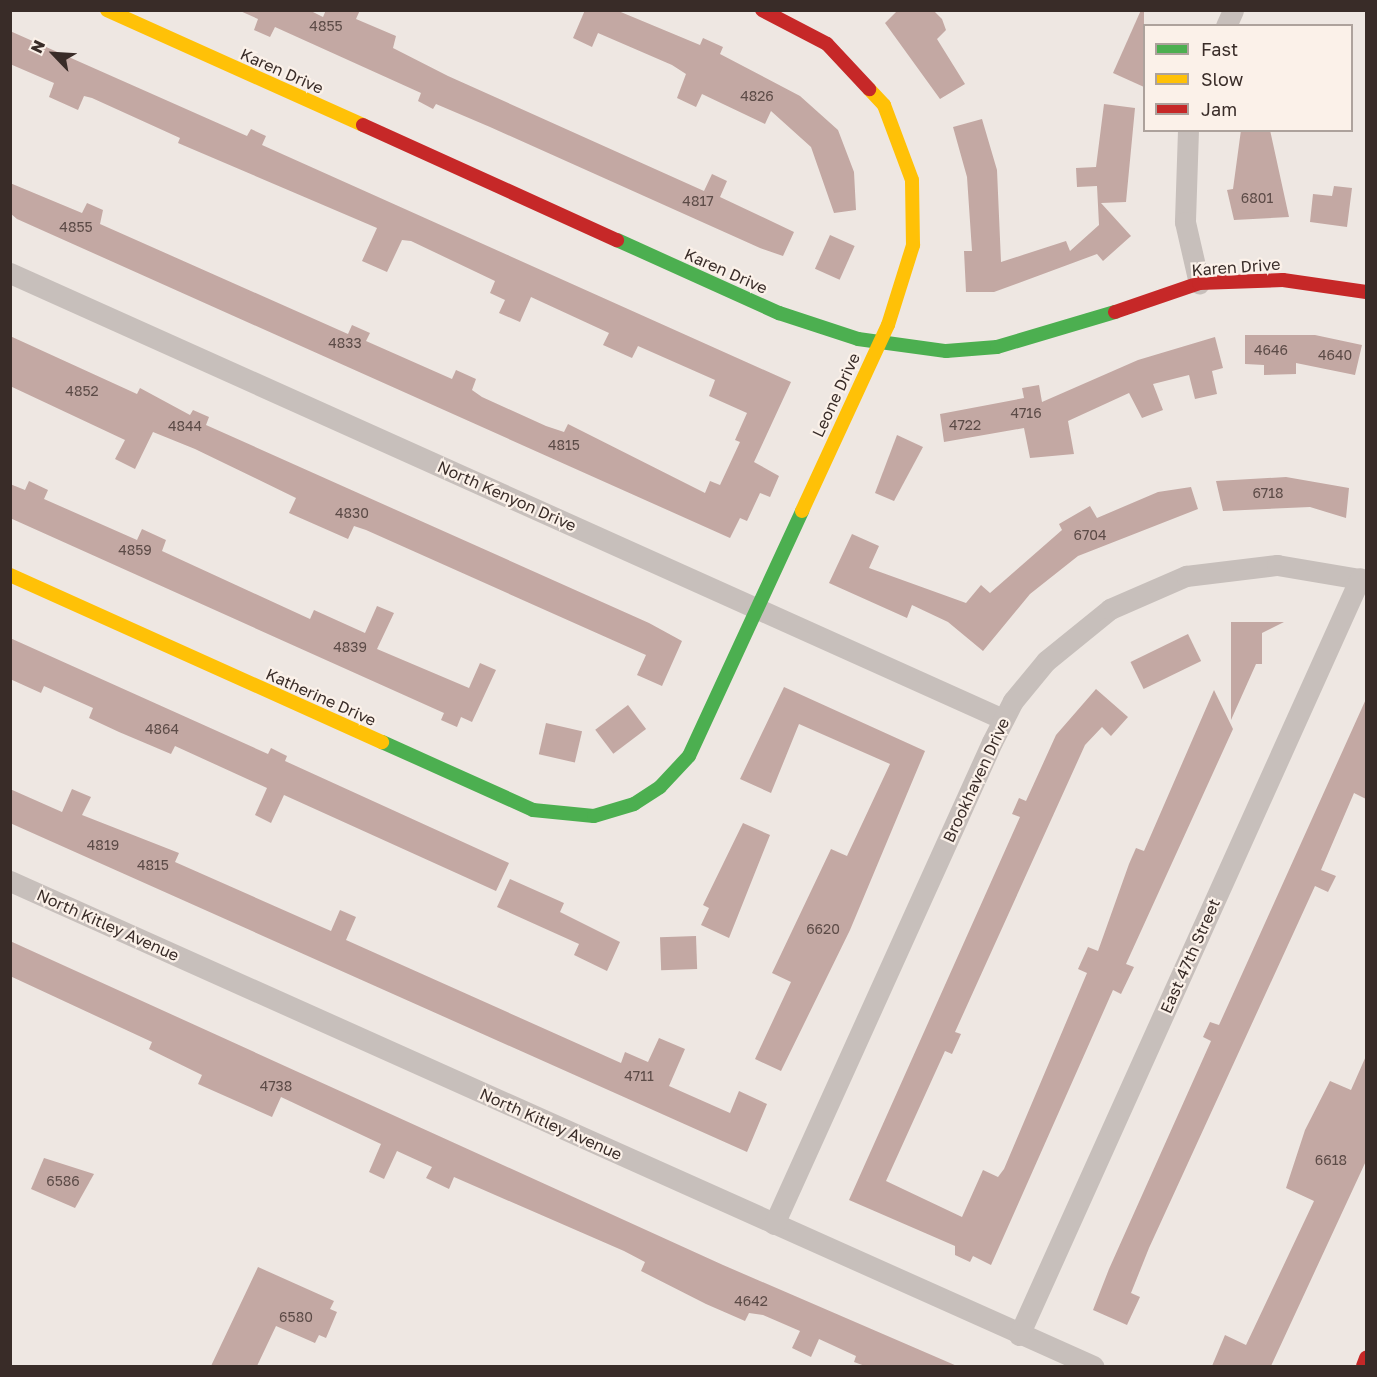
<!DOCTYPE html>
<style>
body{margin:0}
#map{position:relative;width:1377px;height:1377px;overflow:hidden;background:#eee7e2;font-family:"Golos Text",sans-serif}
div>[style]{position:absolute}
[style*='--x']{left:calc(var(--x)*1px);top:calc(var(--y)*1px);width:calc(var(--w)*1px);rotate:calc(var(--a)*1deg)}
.building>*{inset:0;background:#c3a8a3;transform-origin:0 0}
.street>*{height:21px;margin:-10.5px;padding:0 10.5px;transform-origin:10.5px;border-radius:10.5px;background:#c7bfbb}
.fast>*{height:14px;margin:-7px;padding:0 7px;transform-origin:7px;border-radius:7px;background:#4caf50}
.slow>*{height:14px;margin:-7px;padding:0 7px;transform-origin:7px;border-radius:7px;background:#ffc107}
.jam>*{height:14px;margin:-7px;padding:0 7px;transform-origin:7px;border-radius:7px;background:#c62828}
span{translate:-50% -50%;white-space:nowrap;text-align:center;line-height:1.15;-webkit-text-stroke:4.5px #fbf1e9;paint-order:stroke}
.number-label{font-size:14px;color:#5c4b47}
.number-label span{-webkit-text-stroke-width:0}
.street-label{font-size:16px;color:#392c28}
.frame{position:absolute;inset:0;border:12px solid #392c28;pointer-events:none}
.legend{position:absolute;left:1143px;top:24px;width:210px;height:108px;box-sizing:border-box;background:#fbf1e9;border:2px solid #ada29c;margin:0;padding:8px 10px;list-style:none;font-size:18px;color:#392c28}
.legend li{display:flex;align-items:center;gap:12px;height:30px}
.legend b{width:30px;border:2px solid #ada29c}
.north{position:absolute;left:24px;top:24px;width:60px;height:60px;-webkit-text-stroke:4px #fbf1e9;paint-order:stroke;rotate:295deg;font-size:16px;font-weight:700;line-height:24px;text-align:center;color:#392c28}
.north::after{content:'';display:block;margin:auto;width:21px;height:27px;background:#392c28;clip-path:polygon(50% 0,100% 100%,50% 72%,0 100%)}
</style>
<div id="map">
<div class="building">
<i style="clip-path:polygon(238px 10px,309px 10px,323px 17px,326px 10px,360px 10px,356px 19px,396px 36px,393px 48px,448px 76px,704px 191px,712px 174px,727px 181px,720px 197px,794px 232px,783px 256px,760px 248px,490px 127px,436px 104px,433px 109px,418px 101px,421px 93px,275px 27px,270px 37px,254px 30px,258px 19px)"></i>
<i style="clip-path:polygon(585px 10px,616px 10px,700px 45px,703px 38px,723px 47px,720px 54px,800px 96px,838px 130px,854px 172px,856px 210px,834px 213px,811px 147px,771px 111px,765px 124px,702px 94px,696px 107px,677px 98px,686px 74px,672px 65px,598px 33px,592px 47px,573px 38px)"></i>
<i style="clip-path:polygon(898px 10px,933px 10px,942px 19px,946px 30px,937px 39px,965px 84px,940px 99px,885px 23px)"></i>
<i style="clip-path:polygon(1141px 10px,1144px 10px,1144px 87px,1113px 73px)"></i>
<i style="clip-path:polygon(10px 31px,247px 136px,251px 129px,266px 136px,262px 145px,791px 382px,754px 462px,779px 476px,770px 497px,760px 493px,747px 521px,740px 518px,730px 538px,17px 219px,10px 213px,10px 183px,82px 213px,87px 203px,103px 210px,100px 224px,348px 334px,352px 325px,370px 333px,366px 341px,452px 379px,456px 370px,476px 379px,472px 390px,482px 397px,546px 426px,564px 432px,568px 424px,705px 493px,710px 481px,720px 485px,740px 442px,735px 440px,747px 413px,709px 396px,715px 380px,638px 346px,632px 358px,603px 345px,609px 333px,531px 297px,520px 322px,499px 313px,505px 300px,490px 293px,495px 281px,411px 241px,402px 240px,387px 272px,362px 261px,377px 228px,178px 143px,180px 138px,92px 98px,84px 96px,78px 110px,49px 97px,54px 83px,10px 64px)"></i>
<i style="clip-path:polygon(1104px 104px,1135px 108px,1126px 202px,1101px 203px,1131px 236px,1103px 261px,1097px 254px,994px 292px,966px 292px,964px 251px,972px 251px,967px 177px,953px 127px,982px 119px,997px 170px,1001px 262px,1066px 241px,1070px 251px,1099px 225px,1097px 186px,1077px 187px,1076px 168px,1096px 167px)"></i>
<i style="clip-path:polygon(1241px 130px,1270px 130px,1289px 217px,1234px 220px,1227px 190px,1233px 189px)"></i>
<i style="clip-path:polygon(1334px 186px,1352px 188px,1347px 227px,1310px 222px,1313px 194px,1332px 196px)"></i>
<i style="left:830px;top:235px;width:27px;height:37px;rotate:24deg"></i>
<i style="clip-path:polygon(1245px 335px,1315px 335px,1362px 345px,1355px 375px,1296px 363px,1296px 374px,1264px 375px,1264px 365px,1245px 364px)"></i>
<i style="clip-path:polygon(10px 336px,137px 394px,140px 388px,190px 415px,193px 410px,209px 417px,206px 425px,649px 623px,682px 641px,662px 686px,637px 675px,646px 655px,366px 530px,354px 526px,348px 539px,289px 513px,296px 498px,195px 449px,153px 432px,135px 469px,115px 459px,125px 440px,10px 386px)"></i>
<i style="clip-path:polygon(1215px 337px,1223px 368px,1212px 371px,1217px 394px,1195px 399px,1189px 375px,1153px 384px,1163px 410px,1142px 418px,1129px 393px,1068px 421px,1074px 454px,1030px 458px,1024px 428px,944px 442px,940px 414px,1024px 398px,1022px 388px,1039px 385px,1042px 402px,1138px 360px)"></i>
<i style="clip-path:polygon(897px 435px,923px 447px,894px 501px,875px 493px)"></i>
<i style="clip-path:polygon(1286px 477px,1349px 488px,1346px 518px,1310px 507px,1223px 511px,1216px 481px)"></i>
<i style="clip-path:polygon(29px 481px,48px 490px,44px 499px,137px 540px,142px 529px,166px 540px,162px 551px,310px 619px,314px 610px,365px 633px,377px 606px,394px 613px,377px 649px,469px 688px,480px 663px,496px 670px,472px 722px,461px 717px,457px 727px,441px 720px,444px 713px,10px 518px,10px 484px,25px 490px)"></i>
<i style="clip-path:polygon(1191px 487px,1198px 509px,1078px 556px,1030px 594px,983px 651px,948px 622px,912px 605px,907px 618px,829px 583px,852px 534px,879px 546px,869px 568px,966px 603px,981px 585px,990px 593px,1062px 530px,1059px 524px,1090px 506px,1097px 518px,1158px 492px)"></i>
<i style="clip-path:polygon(1231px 622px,1284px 622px,1262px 633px,1262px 664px,1256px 664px,1231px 720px)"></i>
<i style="left:1188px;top:634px;width:30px;height:64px;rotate:64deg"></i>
<i style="clip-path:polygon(10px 638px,268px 754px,271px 748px,287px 756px,285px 761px,509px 863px,496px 891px,284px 795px,271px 823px,255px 815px,267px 788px,175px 746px,171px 754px,119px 732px,89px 718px,93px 708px,44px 686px,41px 693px,10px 679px)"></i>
<i style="clip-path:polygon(784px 687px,925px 751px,850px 930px,781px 1071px,755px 1059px,791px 982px,772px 973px,831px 849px,847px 856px,890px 764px,799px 724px,771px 793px,740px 779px)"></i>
<i style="clip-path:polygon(1096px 689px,1128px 717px,1111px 736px,1102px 727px,1085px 745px,955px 1032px,961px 1034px,952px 1054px,945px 1051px,886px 1181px,962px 1217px,983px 1170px,998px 1177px,1004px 1169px,1087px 973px,1078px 969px,1088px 947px,1098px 951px,1129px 864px,1136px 848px,1144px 851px,1214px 690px,1233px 729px,1126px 964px,1134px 967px,1121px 994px,1113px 990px,991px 1265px,973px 1256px,970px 1262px,955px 1255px,955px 1246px,849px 1200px,1020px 817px,1012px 814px,1019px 798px,1026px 801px,1056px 735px)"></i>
<i style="clip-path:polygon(1366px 699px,1366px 799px,1354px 793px,1321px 870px,1336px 876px,1328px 892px,1315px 886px,1149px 1248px,1131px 1293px,1140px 1297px,1127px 1325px,1093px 1310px,1109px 1269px,1211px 1041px,1203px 1037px,1210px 1022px,1219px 1025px)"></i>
<i style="left:628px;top:705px;width:30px;height:41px;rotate:53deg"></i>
<i style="left:546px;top:723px;width:37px;height:32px;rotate:13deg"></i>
<i style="clip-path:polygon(10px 789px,62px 812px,72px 789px,91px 797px,82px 815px,179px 853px,175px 862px,331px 931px,340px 910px,356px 917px,346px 940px,621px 1063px,625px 1052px,648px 1062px,659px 1038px,685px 1049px,669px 1086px,730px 1113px,739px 1091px,767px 1104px,747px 1152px,10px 823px)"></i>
<i style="clip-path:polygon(743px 823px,770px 835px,729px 938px,701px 925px,709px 908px,703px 905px)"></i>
<i style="clip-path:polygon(510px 879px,564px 903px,560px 912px,620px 942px,607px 971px,574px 955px,579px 944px,497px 907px)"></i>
<i style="left:696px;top:936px;width:33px;height:36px;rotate:88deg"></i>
<i style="clip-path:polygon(10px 941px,723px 1265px,957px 1366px,865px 1366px,854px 1362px,856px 1356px,819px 1339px,811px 1357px,792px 1348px,800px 1331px,763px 1315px,749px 1313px,745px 1321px,706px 1304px,641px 1271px,645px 1262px,624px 1251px,454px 1177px,449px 1189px,426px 1178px,432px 1167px,397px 1151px,384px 1179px,369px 1172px,381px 1144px,281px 1097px,272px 1117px,198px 1084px,202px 1075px,149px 1049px,152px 1042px,10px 976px)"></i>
<i style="clip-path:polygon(1366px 1056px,1366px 1161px,1271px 1366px,1212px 1366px,1225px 1335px,1246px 1345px,1314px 1201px,1286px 1188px,1305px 1130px,1330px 1081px,1351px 1090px)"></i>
<i style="clip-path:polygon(44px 1158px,94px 1174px,75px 1208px,31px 1189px)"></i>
<i style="clip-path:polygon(258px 1267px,334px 1301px,330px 1309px,337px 1312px,326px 1338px,319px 1335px,315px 1343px,276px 1326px,257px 1366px,211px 1366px)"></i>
</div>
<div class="street">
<i style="--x:1226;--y:26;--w:17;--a:-66"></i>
<i style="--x:1188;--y:130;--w:92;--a:91.9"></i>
<i style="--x:1185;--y:222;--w:63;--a:77.1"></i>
<i style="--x:10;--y:273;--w:1089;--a:24.19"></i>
<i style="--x:10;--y:881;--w:1187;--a:24.12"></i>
<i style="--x:774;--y:1224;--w:529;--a:-65.66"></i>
<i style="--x:992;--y:742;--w:46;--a:-62.9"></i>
<i style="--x:1013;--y:701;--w:52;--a:-50.5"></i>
<i style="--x:1046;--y:661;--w:82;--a:-39.1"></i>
<i style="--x:1110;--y:609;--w:83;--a:-23.5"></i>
<i style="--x:1186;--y:576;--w:92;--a:-6.9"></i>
<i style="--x:1277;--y:565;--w:90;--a:9.6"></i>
<i style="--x:1019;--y:1335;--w:830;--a:-65.75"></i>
</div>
<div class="fast">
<i style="--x:617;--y:240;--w:178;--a:24.3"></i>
<i style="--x:779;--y:313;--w:83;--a:18.2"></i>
<i style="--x:858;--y:339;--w:89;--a:7.8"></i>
<i style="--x:946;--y:351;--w:51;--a:-4.5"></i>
<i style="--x:997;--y:347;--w:123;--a:-16.5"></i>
<i style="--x:382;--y:742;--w:166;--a:24.2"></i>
<i style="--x:533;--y:810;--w:61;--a:5.6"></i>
<i style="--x:594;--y:816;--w:42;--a:-16.7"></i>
<i style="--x:634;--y:804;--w:31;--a:-33"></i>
<i style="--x:660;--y:787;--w:42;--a:-46.9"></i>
<i style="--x:689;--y:756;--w:270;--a:-65.2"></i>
</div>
<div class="slow">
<i style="--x:107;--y:10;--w:281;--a:24.2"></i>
<i style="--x:802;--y:511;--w:205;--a:-65.2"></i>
<i style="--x:888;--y:325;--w:84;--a:-72.6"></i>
<i style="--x:913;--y:245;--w:65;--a:-90.9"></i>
<i style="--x:912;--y:180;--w:80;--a:-110.5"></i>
<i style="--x:884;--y:105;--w:22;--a:-133"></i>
<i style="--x:10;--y:575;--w:408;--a:24.2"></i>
</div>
<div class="jam">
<i style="--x:762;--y:10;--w:73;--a:27.6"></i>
<i style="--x:827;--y:44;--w:62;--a:47"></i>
<i style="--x:363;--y:125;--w:279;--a:24.4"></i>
<i style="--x:1115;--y:312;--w:89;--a:-19"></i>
<i style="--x:1199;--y:283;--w:84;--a:-2"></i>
<i style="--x:1283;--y:280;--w:84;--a:8.2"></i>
<i style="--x:1363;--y:1366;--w:9;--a:-69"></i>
</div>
<div class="number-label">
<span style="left:326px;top:26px">4855</span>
<span style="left:757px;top:96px">4826</span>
<span style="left:1257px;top:198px">6801</span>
<span style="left:698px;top:201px">4817</span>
<span style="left:76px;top:227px">4855</span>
<span style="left:345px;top:343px">4833</span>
<span style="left:1271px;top:350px">4646</span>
<span style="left:1335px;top:355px">4640</span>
<span style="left:82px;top:391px">4852</span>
<span style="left:1026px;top:413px">4716</span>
<span style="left:965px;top:425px">4722</span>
<span style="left:185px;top:426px">4844</span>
<span style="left:564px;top:445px">4815</span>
<span style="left:1268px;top:493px">6718</span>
<span style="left:352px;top:513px">4830</span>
<span style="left:1090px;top:535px">6704</span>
<span style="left:135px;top:550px">4859</span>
<span style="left:350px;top:647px">4839</span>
<span style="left:162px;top:729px">4864</span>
<span style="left:103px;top:845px">4819</span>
<span style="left:153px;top:865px">4815</span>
<span style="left:823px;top:929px">6620</span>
<span style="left:639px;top:1076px">4711</span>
<span style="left:276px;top:1086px">4738</span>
<span style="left:1331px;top:1160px">6618</span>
<span style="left:63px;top:1181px">6586</span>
<span style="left:751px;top:1301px">4642</span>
<span style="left:296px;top:1317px">6580</span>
</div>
<div class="street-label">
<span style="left:282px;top:71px;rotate:24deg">Karen Drive</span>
<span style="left:1236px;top:267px;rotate:-4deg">Karen Drive</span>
<span style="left:726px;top:271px;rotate:24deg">Karen Drive</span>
<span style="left:836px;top:395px;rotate:-65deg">Leone Drive</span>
<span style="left:507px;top:496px;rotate:24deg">North Kenyon Drive</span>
<span style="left:321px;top:697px;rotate:24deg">Katherine Drive</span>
<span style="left:976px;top:780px;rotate:-65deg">Brookhaven Drive</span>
<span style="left:108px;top:925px;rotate:24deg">North Kitley Avenue</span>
<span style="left:1190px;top:956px;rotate:-66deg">East 47th Street</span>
<span style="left:551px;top:1124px;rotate:24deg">North Kitley Avenue</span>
</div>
<div class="frame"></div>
<ul class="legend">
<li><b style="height:8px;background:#4caf50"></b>Fast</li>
<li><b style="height:8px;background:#ffc107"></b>Slow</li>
<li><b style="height:8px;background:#c62828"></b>Jam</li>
</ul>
<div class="north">N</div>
</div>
